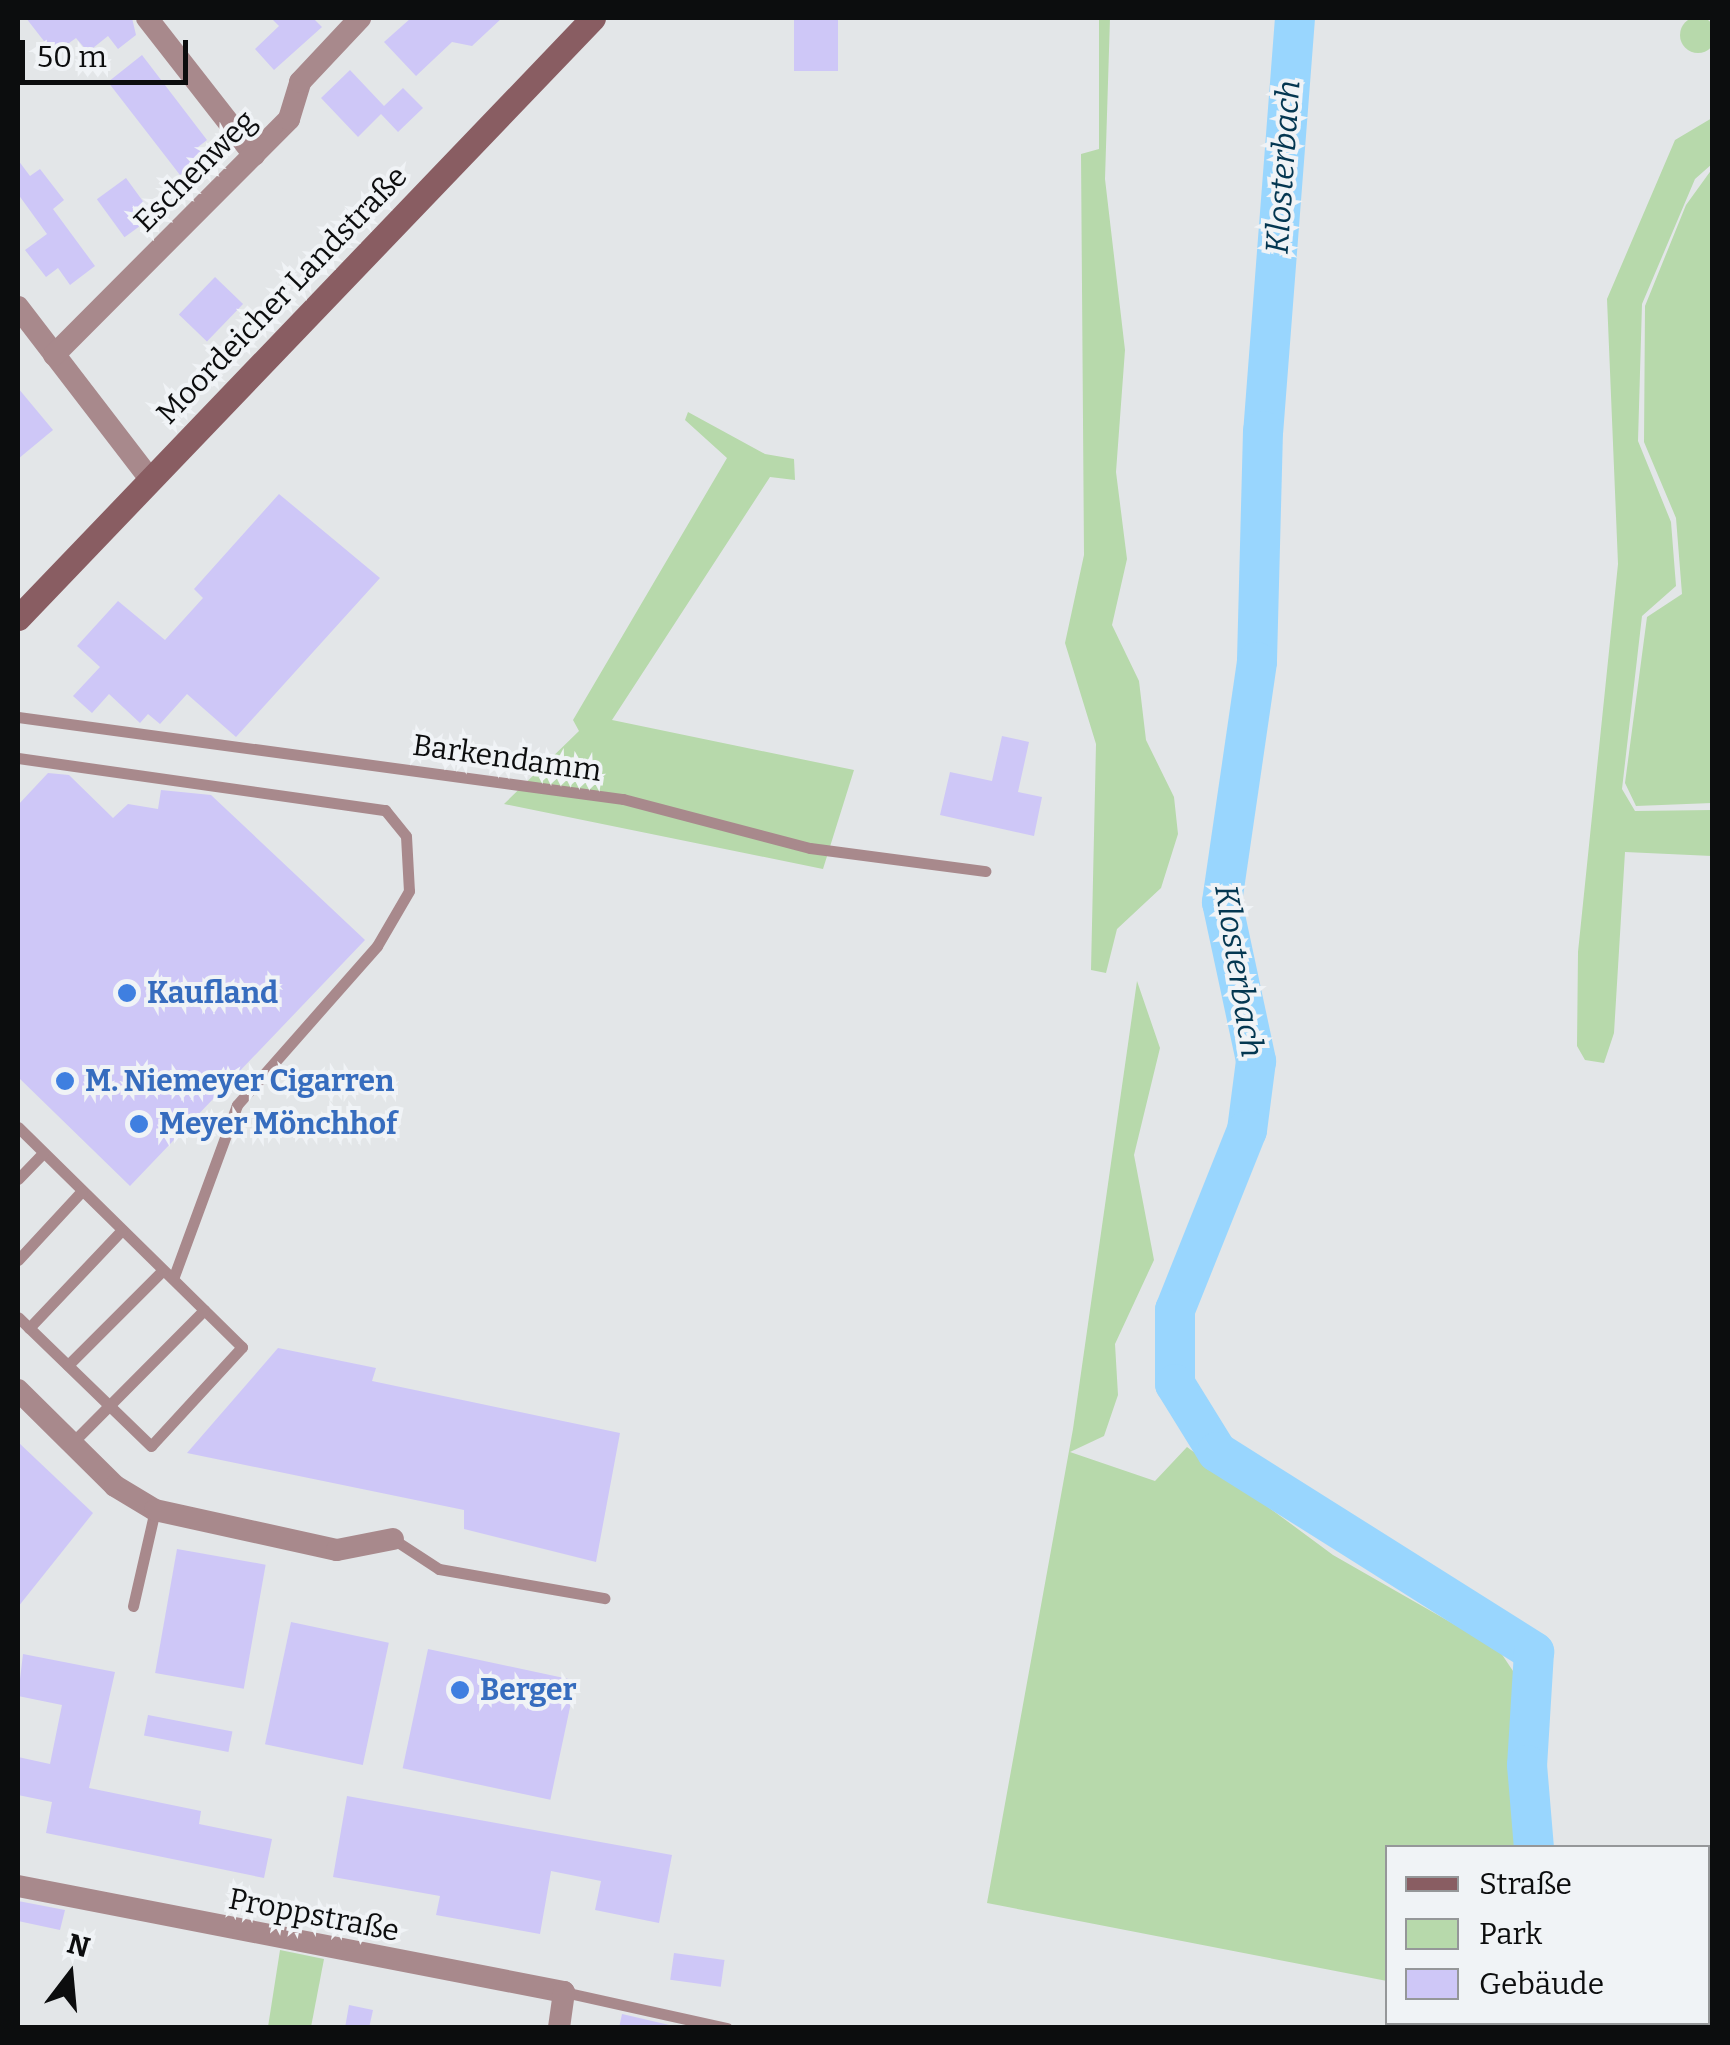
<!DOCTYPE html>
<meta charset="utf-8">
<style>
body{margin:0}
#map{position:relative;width:1730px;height:2045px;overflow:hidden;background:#e3e6e8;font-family:Bitter,serif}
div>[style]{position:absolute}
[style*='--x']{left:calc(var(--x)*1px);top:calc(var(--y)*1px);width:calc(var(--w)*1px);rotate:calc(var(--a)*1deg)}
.green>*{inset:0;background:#b7d9ab}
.round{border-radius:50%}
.river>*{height:40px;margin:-20px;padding:0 20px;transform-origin:20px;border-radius:20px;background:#99d6fe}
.building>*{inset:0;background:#cec7f7;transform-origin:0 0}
.lane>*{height:11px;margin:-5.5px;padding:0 5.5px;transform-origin:5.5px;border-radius:5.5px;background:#a8898c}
.street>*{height:22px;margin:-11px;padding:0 11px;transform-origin:11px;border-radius:11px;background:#a8898c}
.secondary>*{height:25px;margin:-12.5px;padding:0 12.5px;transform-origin:12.5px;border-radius:12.5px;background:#895d62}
.dots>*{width:28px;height:28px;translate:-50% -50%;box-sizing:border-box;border:5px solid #f0f3f6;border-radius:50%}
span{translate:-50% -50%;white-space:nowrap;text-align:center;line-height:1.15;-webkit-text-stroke:8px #f0f3f6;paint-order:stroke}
.street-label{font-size:30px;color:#0c0d0e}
.shop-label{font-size:30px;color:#366cbe;font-weight:700}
.left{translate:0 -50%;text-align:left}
.water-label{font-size:32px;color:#043751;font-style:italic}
.frame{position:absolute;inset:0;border:20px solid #0c0d0e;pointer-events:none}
.legend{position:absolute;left:1385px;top:1845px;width:325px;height:180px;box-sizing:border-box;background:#f0f3f6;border:2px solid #959799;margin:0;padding:12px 18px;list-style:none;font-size:30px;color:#0c0d0e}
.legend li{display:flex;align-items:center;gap:20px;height:50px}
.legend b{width:50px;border:2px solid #959799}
.north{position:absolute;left:20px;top:1925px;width:100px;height:100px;-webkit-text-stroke:8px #f0f3f6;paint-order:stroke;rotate:16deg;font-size:28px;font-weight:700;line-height:40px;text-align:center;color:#0c0d0e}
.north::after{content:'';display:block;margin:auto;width:35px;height:45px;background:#0c0d0e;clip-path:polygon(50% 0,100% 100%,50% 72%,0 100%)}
.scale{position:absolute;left:20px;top:40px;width:168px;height:45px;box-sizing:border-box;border:5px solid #0c0d0e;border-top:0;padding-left:12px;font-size:30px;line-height:35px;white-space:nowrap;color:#0c0d0e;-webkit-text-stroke:8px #f0f3f6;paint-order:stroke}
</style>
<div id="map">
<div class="green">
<i class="round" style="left:1680px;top:17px;width:36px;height:36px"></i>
<i style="clip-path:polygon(1099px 18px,1110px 18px,1105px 179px,1125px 350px,1116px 472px,1127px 559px,1112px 625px,1139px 681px,1146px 740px,1174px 797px,1178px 834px,1161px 888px,1117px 929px,1106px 973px,1091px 970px,1096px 744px,1065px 643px,1084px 555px,1081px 154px,1099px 149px)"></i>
<i style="clip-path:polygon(1712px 118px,1712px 164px,1695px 179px,1642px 304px,1638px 441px,1671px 522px,1676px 586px,1642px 616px,1622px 789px,1635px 811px,1712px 810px,1712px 856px,1625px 852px,1614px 1033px,1604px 1063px,1585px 1060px,1577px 1046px,1578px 952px,1618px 564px,1607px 299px,1675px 140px)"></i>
<i style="clip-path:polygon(1712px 169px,1712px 803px,1636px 806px,1625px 783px,1647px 617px,1682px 594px,1676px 518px,1644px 442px,1645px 306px,1686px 205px)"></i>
<i style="clip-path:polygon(688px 412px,765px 454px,794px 459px,795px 480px,770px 477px,612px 720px,854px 770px,823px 869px,504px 804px,579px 731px,573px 720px,727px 458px,685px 420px)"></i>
<i style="clip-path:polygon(1137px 981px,1160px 1048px,1134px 1155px,1154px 1260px,1115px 1344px,1118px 1395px,1104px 1436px,1070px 1452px,1155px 1481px,1187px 1447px,1333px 1555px,1499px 1650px,1517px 1677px,1516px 1847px,1388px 1848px,1387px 1981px,987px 1903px,1073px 1429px)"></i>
<i style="clip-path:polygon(280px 1950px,324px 1959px,311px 2027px,268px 2027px)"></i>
</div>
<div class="river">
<i style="--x:1295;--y:18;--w:414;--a:94.4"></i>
<i style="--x:1263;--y:431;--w:231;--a:91.5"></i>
<i style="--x:1257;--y:662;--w:243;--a:98.3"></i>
<i style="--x:1222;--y:902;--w:163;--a:77.9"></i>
<i style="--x:1256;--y:1061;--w:70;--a:97.4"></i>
<i style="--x:1247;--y:1130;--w:194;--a:111.8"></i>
<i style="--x:1175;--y:1310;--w:74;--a:90"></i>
<i style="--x:1175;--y:1384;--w:80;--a:58.3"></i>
<i style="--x:1217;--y:1452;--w:375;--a:32.2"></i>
<i style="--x:1534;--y:1652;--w:113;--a:93.5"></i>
<i style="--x:1527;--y:1765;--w:83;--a:85.2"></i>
<i style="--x:1492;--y:2028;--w:6;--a:-72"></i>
</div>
<div class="building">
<i style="clip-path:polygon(26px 18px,132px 18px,136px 35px,118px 49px,108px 36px,88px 52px,76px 38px,54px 54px)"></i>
<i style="clip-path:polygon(271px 18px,313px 18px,322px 27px,274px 70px,255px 49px,279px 26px)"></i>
<i style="clip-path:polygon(411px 18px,502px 18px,472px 46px,452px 42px,416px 76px,384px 42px)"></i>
<i style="left:794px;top:18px;width:44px;height:53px"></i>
<i style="clip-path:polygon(142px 55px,207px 140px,198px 147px,205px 156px,180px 175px,108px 82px)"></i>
<i style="clip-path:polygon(350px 70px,384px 106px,403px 88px,423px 108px,398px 132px,381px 114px,358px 137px,321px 98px)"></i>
<i style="clip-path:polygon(18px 160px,30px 176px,40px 169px,64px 200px,53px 209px,95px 266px,70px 285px,58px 268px,46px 277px,25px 250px,47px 234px,18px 194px)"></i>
<i style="left:126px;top:178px;width:47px;height:36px;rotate:54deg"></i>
<i style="left:215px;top:277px;width:39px;height:52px;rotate:44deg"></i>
<i style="clip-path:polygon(18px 388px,53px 430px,18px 459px)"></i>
<i style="clip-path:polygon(279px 494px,380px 578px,236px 737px,187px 694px,160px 724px,148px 714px,140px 723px,109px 694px,92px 713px,73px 696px,100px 667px,77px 646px,118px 601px,165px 640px,203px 598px,194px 589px)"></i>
<i style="clip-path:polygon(1002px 736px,1029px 742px,1018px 792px,1042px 797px,1034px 836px,940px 815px,950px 772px,992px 781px)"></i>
<i style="clip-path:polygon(48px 773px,69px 775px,113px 818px,128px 804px,158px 809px,161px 790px,211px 795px,365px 940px,130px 1186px,18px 1077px,18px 805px)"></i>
<i style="clip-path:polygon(278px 1348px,376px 1368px,372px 1381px,620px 1433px,596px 1562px,464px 1529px,464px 1510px,187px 1453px)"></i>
<i style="clip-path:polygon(18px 1442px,93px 1513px,18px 1607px)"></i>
<i style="left:177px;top:1549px;width:90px;height:126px;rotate:10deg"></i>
<i style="left:291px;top:1622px;width:100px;height:125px;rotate:12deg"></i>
<i style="left:428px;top:1649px;width:151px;height:122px;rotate:12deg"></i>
<i style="clip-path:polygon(23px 1654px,115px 1672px,89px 1788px,201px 1811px,199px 1824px,272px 1839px,264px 1878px,46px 1833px,52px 1802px,18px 1795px,18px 1757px,50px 1764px,62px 1705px,18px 1696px)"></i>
<i style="left:148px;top:1715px;width:86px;height:21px;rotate:11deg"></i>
<i style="clip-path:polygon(347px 1796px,672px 1855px,659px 1923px,595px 1910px,601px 1881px,551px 1871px,540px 1934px,436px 1915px,440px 1896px,333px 1877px)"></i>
<i style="clip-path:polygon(18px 1901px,65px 1910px,60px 1930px,18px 1921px)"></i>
<i style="left:674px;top:1953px;width:51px;height:27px;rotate:8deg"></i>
<i style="clip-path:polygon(349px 2005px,373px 2010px,369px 2028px,345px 2028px)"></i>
<i style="clip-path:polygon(622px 2014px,678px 2027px,678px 2028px,619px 2028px)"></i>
</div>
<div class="lane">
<i style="--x:18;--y:717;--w:611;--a:7.72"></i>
<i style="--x:623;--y:799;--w:193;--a:14.7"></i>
<i style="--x:810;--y:848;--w:177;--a:7.5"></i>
<i style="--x:18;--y:758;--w:371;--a:8.1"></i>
<i style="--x:385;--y:810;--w:33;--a:51"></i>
<i style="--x:406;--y:836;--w:55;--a:86.9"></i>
<i style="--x:409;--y:891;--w:64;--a:120.2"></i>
<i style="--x:377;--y:946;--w:212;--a:131.4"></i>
<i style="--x:237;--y:1105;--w:185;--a:110.2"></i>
<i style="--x:18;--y:1127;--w:314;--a:44.5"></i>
<i style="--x:242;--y:1347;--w:134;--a:132.6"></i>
<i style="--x:151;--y:1446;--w:185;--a:-135.9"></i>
<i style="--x:18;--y:1179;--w:36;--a:-46"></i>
<i style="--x:18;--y:1260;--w:94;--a:-47.2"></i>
<i style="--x:29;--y:1328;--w:135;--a:-46.5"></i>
<i style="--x:68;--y:1365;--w:134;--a:-45"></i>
<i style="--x:73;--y:1442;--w:186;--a:-45.2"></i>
<i style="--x:393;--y:1539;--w:55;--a:33.1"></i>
<i style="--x:439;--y:1569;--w:168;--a:10"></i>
<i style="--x:133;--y:1606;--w:98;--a:-77.1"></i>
<i style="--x:564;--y:1992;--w:167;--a:12.5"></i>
</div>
<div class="street">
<i style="--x:147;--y:18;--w:174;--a:52"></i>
<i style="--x:18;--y:307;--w:217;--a:52.5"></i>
<i style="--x:54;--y:355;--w:333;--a:-45.1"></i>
<i style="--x:289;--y:119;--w:39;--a:-73"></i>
<i style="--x:300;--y:82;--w:88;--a:-46.8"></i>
<i style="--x:18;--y:1390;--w:136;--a:44.7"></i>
<i style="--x:115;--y:1486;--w:47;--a:31"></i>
<i style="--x:155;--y:1510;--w:186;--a:12.4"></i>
<i style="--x:337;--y:1550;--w:57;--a:-11.1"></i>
<i style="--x:18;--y:1886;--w:556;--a:10.99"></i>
<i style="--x:564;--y:1992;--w:36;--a:98"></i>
</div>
<div class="secondary">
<i style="--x:18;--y:618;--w:831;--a:-46.22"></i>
</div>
<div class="dots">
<i style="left:127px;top:993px;background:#3f7fe0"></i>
<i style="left:65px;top:1081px;background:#3f7fe0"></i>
<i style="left:139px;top:1124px;background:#3f7fe0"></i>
<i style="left:460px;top:1690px;background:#3f7fe0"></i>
</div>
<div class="street-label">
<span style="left:195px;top:171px;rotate:-45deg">Eschenweg</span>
<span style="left:282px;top:295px;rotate:-46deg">Moordeicher Landstraße</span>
<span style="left:507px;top:758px;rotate:8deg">Barkendamm</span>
<span style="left:314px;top:1915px;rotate:11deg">Proppstraße</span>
</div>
<div class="shop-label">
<span class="left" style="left:147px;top:993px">Kaufland</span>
<span class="left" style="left:85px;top:1081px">M. Niemeyer Cigarren</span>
<span class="left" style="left:159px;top:1124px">Meyer Mönchhof</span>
<span class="left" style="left:480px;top:1690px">Berger</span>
</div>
<div class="water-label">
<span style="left:1283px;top:167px;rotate:-86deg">Klosterbach</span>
<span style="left:1239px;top:971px;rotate:81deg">Klosterbach</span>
</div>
<div class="frame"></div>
<ul class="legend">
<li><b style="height:12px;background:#895d62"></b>Straße</li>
<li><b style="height:28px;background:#b7d9ab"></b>Park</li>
<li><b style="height:28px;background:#cec7f7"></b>Gebäude</li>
</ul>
<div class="north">N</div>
<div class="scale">50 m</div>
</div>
